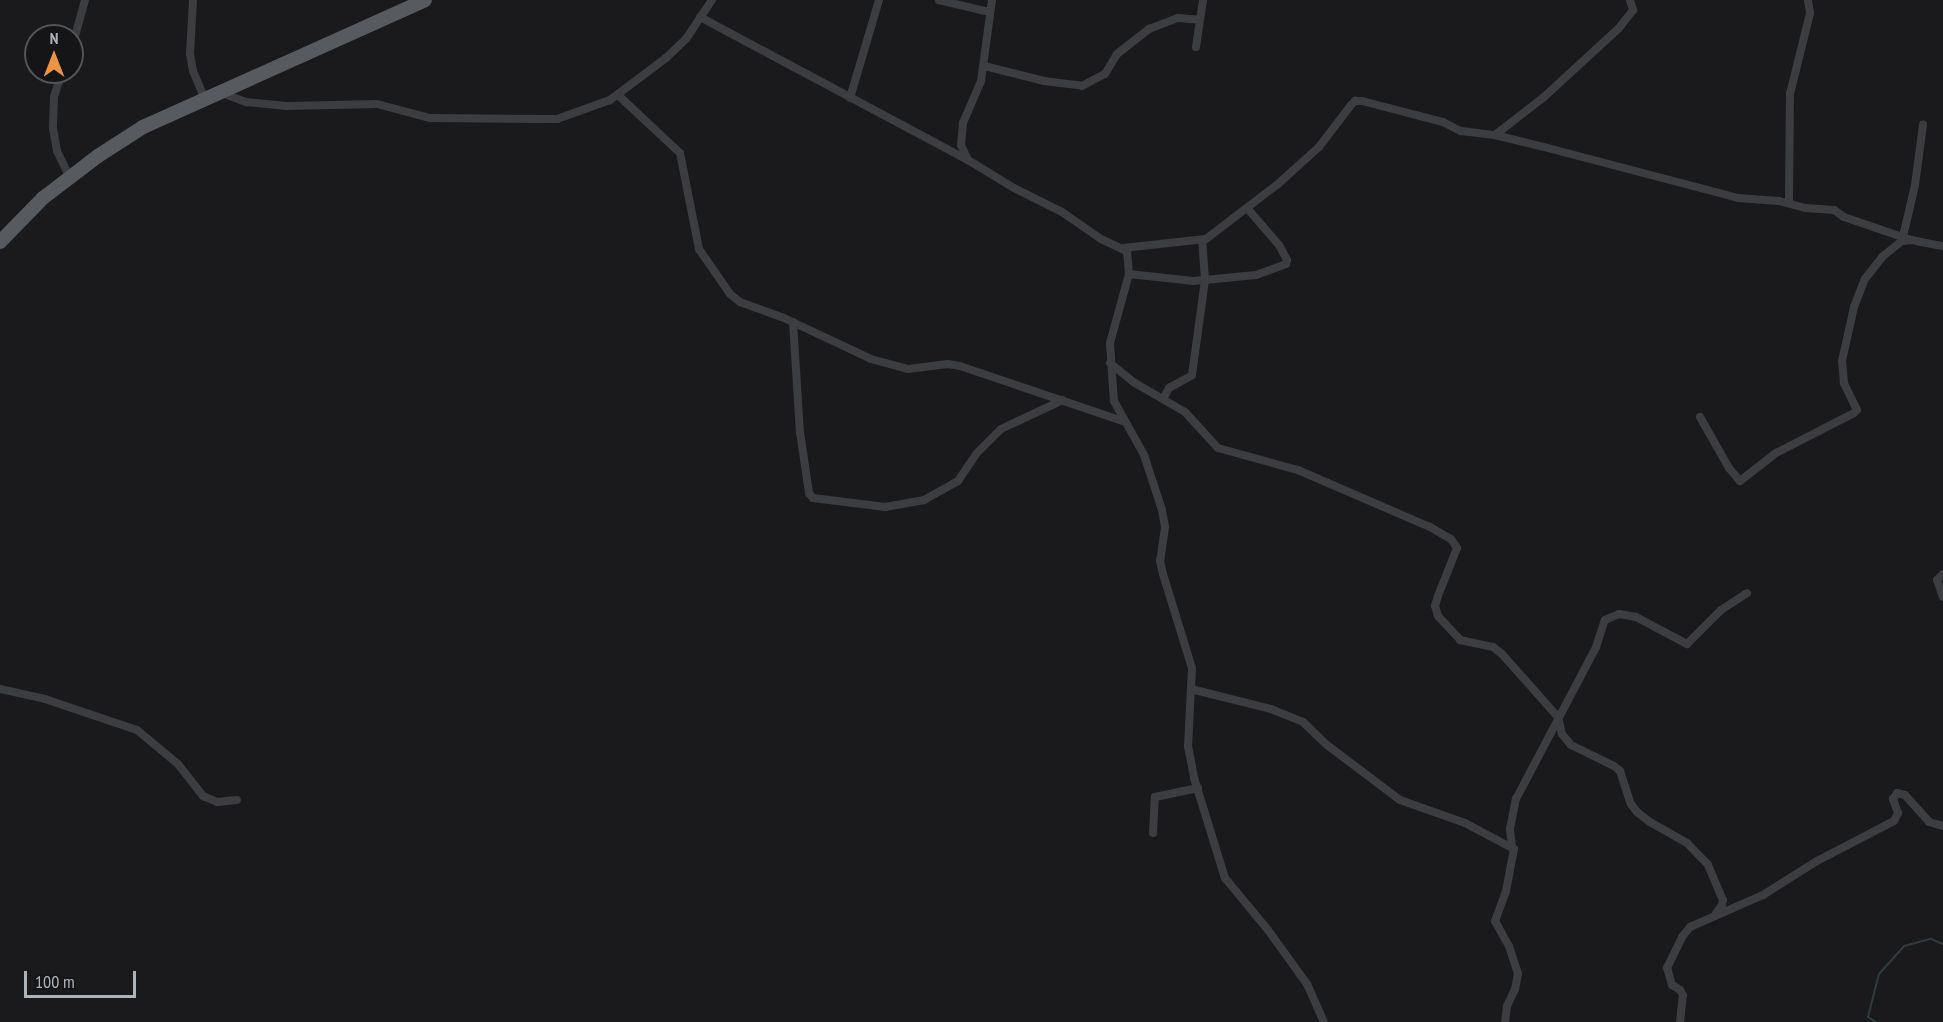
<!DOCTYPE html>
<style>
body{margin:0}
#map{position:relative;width:1943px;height:1022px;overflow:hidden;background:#1a1a1c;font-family:"PT Sans Narrow",sans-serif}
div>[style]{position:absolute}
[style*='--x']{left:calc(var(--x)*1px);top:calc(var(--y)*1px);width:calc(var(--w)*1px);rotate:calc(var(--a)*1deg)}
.stream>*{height:2px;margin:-1px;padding:0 1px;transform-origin:1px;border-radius:1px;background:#303b40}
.street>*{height:8px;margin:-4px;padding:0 4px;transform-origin:4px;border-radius:4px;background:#3b3d41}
.primary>*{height:14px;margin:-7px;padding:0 7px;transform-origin:7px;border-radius:7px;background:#575a5f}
span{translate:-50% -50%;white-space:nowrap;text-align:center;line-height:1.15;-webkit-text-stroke:4.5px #151517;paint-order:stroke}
.north{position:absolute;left:24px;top:24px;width:60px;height:60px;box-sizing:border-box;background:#151517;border:2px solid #525459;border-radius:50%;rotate:0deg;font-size:16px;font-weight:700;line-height:24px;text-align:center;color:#adb3bb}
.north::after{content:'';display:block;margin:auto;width:21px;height:27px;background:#ec9442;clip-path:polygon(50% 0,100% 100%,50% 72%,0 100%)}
.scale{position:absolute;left:24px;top:971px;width:112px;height:27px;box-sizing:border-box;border:3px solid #adb3bb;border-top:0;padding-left:8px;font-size:18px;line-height:21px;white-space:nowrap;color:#adb3bb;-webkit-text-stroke:4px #151517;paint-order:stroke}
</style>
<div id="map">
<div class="stream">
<i style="--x:1876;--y:1022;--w:9;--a:-148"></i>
<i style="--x:1868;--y:1017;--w:44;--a:-75.7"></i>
<i style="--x:1879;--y:974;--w:38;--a:-48"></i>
<i style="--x:1904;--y:946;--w:28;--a:-15"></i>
<i style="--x:1931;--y:939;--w:13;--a:23"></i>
</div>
<div class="street">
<i style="--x:193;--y:0;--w:54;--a:93.2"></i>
<i style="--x:190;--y:54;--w:17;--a:80"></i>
<i style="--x:193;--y:71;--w:30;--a:67"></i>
<i style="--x:939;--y:0;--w:51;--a:13.5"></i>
<i style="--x:992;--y:0;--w:82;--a:97.7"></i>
<i style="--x:981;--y:81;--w:46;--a:113.2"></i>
<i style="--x:963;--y:123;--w:22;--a:95"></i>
<i style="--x:961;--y:145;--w:17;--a:65"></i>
<i style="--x:968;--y:160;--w:54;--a:31.3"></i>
<i style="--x:1014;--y:188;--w:54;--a:26.6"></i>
<i style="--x:1062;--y:212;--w:47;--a:34.7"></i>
<i style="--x:1101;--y:239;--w:29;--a:25"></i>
<i style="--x:1127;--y:251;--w:23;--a:85"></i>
<i style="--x:1129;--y:274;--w:72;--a:105.4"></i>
<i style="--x:1110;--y:343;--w:45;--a:86.2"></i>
<i style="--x:1113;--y:388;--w:13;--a:86"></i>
<i style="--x:1114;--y:401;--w:62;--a:60.9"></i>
<i style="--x:1144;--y:455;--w:58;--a:71.9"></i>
<i style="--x:1162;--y:510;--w:17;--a:80"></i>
<i style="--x:1165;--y:527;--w:34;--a:98"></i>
<i style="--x:1160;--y:561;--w:13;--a:77"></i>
<i style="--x:1163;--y:574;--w:98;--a:72.9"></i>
<i style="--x:1192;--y:668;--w:78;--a:92.9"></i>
<i style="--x:1188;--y:746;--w:33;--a:79"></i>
<i style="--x:1194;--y:778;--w:105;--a:72.8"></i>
<i style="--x:1225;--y:878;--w:67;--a:50.4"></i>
<i style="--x:1268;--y:930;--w:67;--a:54.2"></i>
<i style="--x:1307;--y:984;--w:42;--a:65.9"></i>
<i style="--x:700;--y:17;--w:304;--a:28.1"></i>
<i style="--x:72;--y:47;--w:49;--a:-74.5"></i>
<i style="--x:1196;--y:47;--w:48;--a:-81.5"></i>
<i style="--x:984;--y:66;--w:62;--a:14"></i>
<i style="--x:1044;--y:81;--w:38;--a:7"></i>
<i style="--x:1082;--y:86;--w:26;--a:-28"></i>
<i style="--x:1105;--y:74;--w:23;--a:-59"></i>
<i style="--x:1117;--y:54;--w:41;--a:-38"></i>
<i style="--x:1149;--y:29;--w:31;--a:-21"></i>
<i style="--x:1178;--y:18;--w:21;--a:5"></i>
<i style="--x:62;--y:72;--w:26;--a:108"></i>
<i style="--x:54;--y:97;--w:31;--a:92"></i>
<i style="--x:53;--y:128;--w:23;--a:80"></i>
<i style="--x:57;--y:151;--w:30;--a:64"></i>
<i style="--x:222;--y:93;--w:26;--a:21"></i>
<i style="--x:246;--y:102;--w:41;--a:5.6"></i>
<i style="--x:287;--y:106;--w:90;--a:-1.3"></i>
<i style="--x:377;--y:104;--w:55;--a:14.8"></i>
<i style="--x:430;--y:118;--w:127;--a:0.5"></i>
<i style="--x:557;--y:119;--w:56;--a:-19.7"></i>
<i style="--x:610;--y:100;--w:70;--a:-36.9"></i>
<i style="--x:666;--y:58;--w:28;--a:-44"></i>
<i style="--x:686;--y:39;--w:47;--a:-56.3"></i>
<i style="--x:618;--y:95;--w:85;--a:43.1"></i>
<i style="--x:680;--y:153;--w:98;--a:78.8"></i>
<i style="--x:699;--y:249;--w:55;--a:55.4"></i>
<i style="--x:730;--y:294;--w:13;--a:39"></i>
<i style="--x:740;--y:302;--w:47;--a:20"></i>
<i style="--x:784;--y:318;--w:96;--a:25.2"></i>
<i style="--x:871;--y:359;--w:38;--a:15"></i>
<i style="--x:908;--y:369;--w:40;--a:-7.1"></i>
<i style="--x:948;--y:364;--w:12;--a:9"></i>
<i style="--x:960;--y:366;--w:174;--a:18.7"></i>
<i style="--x:850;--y:98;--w:102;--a:-73.5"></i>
<i style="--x:1495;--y:135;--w:62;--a:-37.8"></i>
<i style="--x:1544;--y:97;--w:102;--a:-42.6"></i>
<i style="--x:1619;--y:28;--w:23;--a:-52"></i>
<i style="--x:1633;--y:10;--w:10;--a:-107"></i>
<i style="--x:1789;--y:202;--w:108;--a:-89.5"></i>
<i style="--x:1790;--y:94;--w:83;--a:-76.1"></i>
<i style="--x:1810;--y:13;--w:13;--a:-99"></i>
<i style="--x:1902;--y:241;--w:57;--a:-76.9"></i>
<i style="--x:1915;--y:185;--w:61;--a:-82.4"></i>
<i style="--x:1123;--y:248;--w:83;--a:-6.2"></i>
<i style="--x:1206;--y:239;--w:91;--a:-37.4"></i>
<i style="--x:1278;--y:184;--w:55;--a:-42.1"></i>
<i style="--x:1319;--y:147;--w:53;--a:-52.7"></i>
<i style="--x:1351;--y:105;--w:6;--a:-45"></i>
<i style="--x:1355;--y:101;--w:7;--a:0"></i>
<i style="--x:1362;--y:101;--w:84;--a:14.5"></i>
<i style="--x:1443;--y:122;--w:20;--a:27"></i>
<i style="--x:1461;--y:131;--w:34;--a:7"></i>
<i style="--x:1495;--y:135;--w:50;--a:13.8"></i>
<i style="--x:1544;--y:147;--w:201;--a:14.7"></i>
<i style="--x:1738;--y:198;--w:41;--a:4.2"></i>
<i style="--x:1779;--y:201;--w:28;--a:15"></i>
<i style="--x:1806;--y:208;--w:28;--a:4"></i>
<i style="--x:1834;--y:210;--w:12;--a:35"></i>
<i style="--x:1844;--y:217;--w:71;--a:18.9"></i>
<i style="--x:1129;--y:274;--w:65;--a:6.1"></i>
<i style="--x:1194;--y:281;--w:62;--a:-5.5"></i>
<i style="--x:1256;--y:275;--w:32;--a:-20"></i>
<i style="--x:1286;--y:264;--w:4;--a:-76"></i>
<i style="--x:1287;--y:260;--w:17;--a:-118"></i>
<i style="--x:1279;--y:245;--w:49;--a:-130.9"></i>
<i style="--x:793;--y:322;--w:110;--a:86.4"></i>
<i style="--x:800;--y:432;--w:62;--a:81.6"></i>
<i style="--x:809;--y:493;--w:6;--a:51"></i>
<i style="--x:813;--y:498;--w:73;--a:7.1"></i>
<i style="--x:885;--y:507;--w:40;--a:-10"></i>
<i style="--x:924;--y:500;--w:39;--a:-29"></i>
<i style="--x:958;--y:481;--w:32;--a:-56"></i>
<i style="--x:976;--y:454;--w:35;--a:-45"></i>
<i style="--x:1001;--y:429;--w:68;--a:-25.1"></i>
<i style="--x:1110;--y:363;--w:32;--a:39"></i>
<i style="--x:1135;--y:383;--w:58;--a:30.1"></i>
<i style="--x:1185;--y:412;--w:49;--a:47.5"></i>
<i style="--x:1218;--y:448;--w:83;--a:15.4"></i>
<i style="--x:1298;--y:470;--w:144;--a:23.4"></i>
<i style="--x:1430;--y:527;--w:24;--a:30"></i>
<i style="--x:1451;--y:539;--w:11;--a:56"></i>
<i style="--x:1457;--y:548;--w:52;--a:111.6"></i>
<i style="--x:1438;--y:596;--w:10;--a:107"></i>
<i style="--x:1435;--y:606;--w:10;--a:73"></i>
<i style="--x:1438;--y:616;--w:33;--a:47"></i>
<i style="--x:1460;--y:640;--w:34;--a:12"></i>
<i style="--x:1493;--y:647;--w:11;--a:38"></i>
<i style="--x:1502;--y:654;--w:84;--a:48.4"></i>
<i style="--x:1558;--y:717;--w:17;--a:77"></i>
<i style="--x:1562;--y:734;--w:14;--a:51"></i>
<i style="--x:1571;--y:745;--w:48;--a:26"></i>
<i style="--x:1614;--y:766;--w:8;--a:40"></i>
<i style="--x:1620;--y:771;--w:35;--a:72"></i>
<i style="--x:1631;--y:804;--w:10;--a:53"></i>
<i style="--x:1637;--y:812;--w:16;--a:38"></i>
<i style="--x:1650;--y:822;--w:43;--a:29.6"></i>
<i style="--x:1687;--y:843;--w:30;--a:46"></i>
<i style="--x:1708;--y:865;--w:38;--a:67"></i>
<i style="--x:1723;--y:900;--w:5;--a:101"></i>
<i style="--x:1722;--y:905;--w:12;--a:125"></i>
<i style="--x:1163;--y:399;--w:13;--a:-61"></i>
<i style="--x:1169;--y:388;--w:26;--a:-29"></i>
<i style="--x:1192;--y:375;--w:96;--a:-82.2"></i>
<i style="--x:1205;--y:280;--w:39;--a:-94"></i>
<i style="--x:1700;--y:417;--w:59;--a:60.4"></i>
<i style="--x:1729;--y:468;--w:17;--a:50"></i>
<i style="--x:1740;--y:481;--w:46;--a:-37.9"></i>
<i style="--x:1776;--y:453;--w:88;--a:-27.1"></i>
<i style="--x:1854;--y:413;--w:4;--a:-45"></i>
<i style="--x:1857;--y:410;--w:30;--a:-116"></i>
<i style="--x:1844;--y:383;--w:22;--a:-95"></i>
<i style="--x:1842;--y:361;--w:55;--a:-77.5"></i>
<i style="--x:1854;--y:307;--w:30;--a:-69"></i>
<i style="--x:1865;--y:279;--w:28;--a:-52"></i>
<i style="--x:1882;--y:257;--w:26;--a:-39"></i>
<i style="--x:1902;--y:241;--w:9;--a:-6"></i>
<i style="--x:1911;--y:240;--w:33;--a:11"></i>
<i style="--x:1943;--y:574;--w:8;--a:135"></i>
<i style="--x:1937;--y:580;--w:18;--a:71"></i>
<i style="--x:0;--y:689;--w:46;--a:12.5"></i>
<i style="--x:45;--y:699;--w:97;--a:18.6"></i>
<i style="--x:137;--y:730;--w:53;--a:39.7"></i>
<i style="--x:178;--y:764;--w:41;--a:52"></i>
<i style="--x:203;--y:796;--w:15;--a:23"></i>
<i style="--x:217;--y:802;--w:20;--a:-6"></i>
<i style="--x:1191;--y:689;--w:82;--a:14"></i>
<i style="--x:1271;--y:709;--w:35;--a:22"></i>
<i style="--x:1303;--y:722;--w:33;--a:44"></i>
<i style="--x:1327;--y:745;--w:91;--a:37"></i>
<i style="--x:1400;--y:800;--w:69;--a:19.5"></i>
<i style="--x:1465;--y:823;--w:55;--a:28"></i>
<i style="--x:1514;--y:849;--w:43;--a:100.8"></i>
<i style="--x:1506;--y:891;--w:32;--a:110"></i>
<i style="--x:1495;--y:921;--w:29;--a:61"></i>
<i style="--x:1509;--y:946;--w:29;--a:72"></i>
<i style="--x:1518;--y:974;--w:15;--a:101"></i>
<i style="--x:1515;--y:989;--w:19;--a:115"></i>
<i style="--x:1507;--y:1006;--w:16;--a:97"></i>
<i style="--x:1153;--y:833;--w:36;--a:-87"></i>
<i style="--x:1155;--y:797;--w:44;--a:-11.8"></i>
<i style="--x:1512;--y:846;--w:17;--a:-97"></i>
<i style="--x:1510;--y:829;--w:31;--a:-79"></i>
<i style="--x:1516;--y:799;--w:172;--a:-62.2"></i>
<i style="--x:1596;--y:647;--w:28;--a:-72"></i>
<i style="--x:1605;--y:620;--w:15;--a:-23"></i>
<i style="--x:1619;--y:614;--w:17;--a:10"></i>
<i style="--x:1636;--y:617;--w:58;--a:27.9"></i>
<i style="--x:1687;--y:644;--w:48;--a:-45"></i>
<i style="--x:1721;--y:610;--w:31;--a:-33"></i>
<i style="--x:1680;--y:1022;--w:27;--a:-84"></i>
<i style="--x:1683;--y:995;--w:6;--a:-121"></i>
<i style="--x:1680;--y:990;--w:9;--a:-148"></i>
<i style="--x:1672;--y:985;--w:18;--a:-106"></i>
<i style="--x:1667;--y:968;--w:34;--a:-64"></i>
<i style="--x:1682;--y:937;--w:13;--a:-51"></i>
<i style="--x:1690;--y:927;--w:80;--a:-23.7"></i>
<i style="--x:1763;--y:895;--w:64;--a:-32.2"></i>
<i style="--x:1817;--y:861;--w:87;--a:-27.5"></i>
<i style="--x:1894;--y:821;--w:9;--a:-63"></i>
<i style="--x:1898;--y:813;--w:15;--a:-110"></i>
<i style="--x:1893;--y:799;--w:7;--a:-56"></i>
<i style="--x:1897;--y:793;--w:8;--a:14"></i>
<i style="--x:1905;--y:795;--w:36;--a:48"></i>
<i style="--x:1929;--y:822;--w:15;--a:16"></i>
</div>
<div class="primary">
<i style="--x:0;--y:242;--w:62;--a:-45.7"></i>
<i style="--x:43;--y:198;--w:69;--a:-37.4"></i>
<i style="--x:98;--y:156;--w:54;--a:-32.8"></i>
<i style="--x:143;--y:127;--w:309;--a:-24.2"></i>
</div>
<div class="north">N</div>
<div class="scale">100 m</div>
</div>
